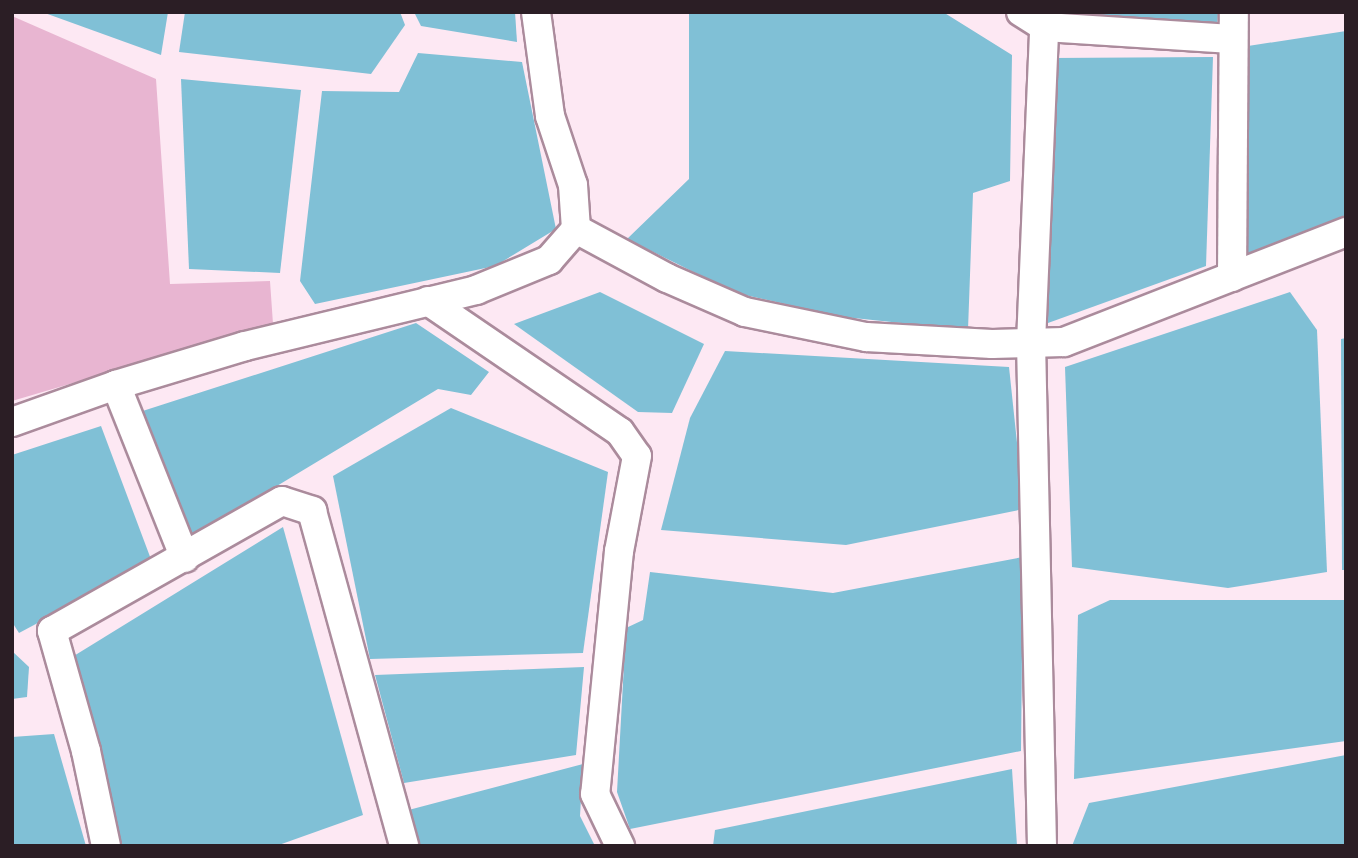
<!DOCTYPE html>
<style>
body{margin:0}
#map{position:relative;width:1358px;height:858px;overflow:hidden;background:#fde8f3;font-family:"Fira Sans Condensed",sans-serif}
div>[style]{position:absolute}
[style*='--x']{left:calc(var(--x)*1px);top:calc(var(--y)*1px);width:calc(var(--w)*1px);rotate:calc(var(--a)*1deg)}
.green>*{inset:0;background:#e8b5d1}
.water>*{inset:0;background:#80c0d6}
.roads{filter:drop-shadow(2px 0 #ab8b9c) drop-shadow(-2px 0 #ab8b9c) drop-shadow(0 2px #ab8b9c) drop-shadow(0 -2px #ab8b9c)}
.minor>*{height:28px;margin:-14px;padding:0 14px;transform-origin:14px;border-radius:14px;background:#fff}
span{translate:-50% -50%;white-space:nowrap;text-align:center;line-height:1.15;-webkit-text-stroke:5px #fde8f3;paint-order:stroke}
.frame{position:absolute;inset:0;border:14px solid #2b1e25;pointer-events:none}
</style>
<div id="map">
<div class="green">
<i style="clip-path:polygon(12px 16px,156px 79px,170px 284px,270px 281px,273px 324px,12px 401px)"></i>
</div>
<div class="water">
<i style="clip-path:polygon(42px 12px,168px 12px,161px 55px)"></i>
<i style="clip-path:polygon(185px 12px,400px 12px,405px 25px,371px 74px,179px 52px)"></i>
<i style="clip-path:polygon(414px 12px,515px 12px,517px 42px,421px 26px)"></i>
<i style="clip-path:polygon(689px 12px,943px 12px,1012px 55px,1010px 181px,973px 193px,968px 330px,844px 317px,736px 293px,627px 239px,689px 179px)"></i>
<i style="clip-path:polygon(1055px 12px,1218px 12px,1217px 27px,1055px 20px)"></i>
<i style="clip-path:polygon(1346px 31px,1346px 215px,1244px 257px,1248px 46px)"></i>
<i style="clip-path:polygon(418px 53px,522px 62px,556px 229px,495px 266px,315px 304px,300px 281px,322px 91px,399px 92px)"></i>
<i style="clip-path:polygon(1213px 57px,1206px 266px,1048px 323px,1051px 58px)"></i>
<i style="clip-path:polygon(181px 79px,301px 90px,280px 273px,189px 269px)"></i>
<i style="clip-path:polygon(600px 292px,704px 344px,672px 413px,638px 412px,514px 324px)"></i>
<i style="clip-path:polygon(1290px 292px,1317px 330px,1327px 572px,1228px 588px,1072px 567px,1065px 367px)"></i>
<i style="clip-path:polygon(416px 323px,489px 372px,471px 395px,438px 389px,172px 549px,124px 417px)"></i>
<i style="clip-path:polygon(1346px 338px,1346px 570px,1342px 570px,1341px 339px)"></i>
<i style="clip-path:polygon(725px 351px,1009px 367px,1024px 509px,846px 545px,661px 530px,690px 418px)"></i>
<i style="clip-path:polygon(451px 408px,608px 472px,583px 653px,370px 659px,333px 476px)"></i>
<i style="clip-path:polygon(101px 426px,152px 562px,19px 633px,12px 622px,12px 455px)"></i>
<i style="clip-path:polygon(283px 527px,363px 815px,276px 846px,118px 846px,64px 662px)"></i>
<i style="clip-path:polygon(1023px 557px,1021px 751px,630px 829px,617px 792px,626px 628px,643px 620px,650px 572px,833px 593px)"></i>
<i style="clip-path:polygon(1110px 600px,1346px 600px,1346px 741px,1074px 779px,1078px 615px)"></i>
<i style="clip-path:polygon(12px 651px,29px 667px,27px 697px,12px 699px)"></i>
<i style="clip-path:polygon(584px 667px,576px 755px,404px 783px,375px 675px)"></i>
<i style="clip-path:polygon(54px 734px,86px 846px,12px 846px,12px 737px)"></i>
<i style="clip-path:polygon(1346px 755px,1346px 846px,1072px 846px,1089px 803px)"></i>
<i style="clip-path:polygon(583px 764px,580px 816px,595px 846px,416px 846px,401px 812px)"></i>
<i style="clip-path:polygon(1012px 769px,1017px 846px,713px 846px,715px 830px)"></i>
</div>
<div class="roads">
<div class="minor">
<i style="--x:536;--y:12;--w:105;--a:82.3"></i>
<i style="--x:550;--y:116;--w:73;--a:71.6"></i>
<i style="--x:573;--y:185;--w:44;--a:86.1"></i>
<i style="--x:1021;--y:12;--w:28;--a:32"></i>
<i style="--x:1045;--y:27;--w:187;--a:3.7"></i>
<i style="--x:1232;--y:277;--w:265;--a:-89.6"></i>
<i style="--x:428;--y:301;--w:232;--a:34.3"></i>
<i style="--x:620;--y:432;--w:29;--a:55"></i>
<i style="--x:637;--y:456;--w:97;--a:100.7"></i>
<i style="--x:619;--y:551;--w:244;--a:95.6"></i>
<i style="--x:595;--y:794;--w:58;--a:64.3"></i>
<i style="--x:116;--y:385;--w:186;--a:68.3"></i>
<i style="--x:12;--y:422;--w:110;--a:-19.6"></i>
<i style="--x:116;--y:385;--w:135;--a:-16.8"></i>
<i style="--x:245;--y:346;--w:238;--a:-13.6"></i>
<i style="--x:476;--y:290;--w:79;--a:-22.3"></i>
<i style="--x:549;--y:260;--w:41;--a:-48.9"></i>
<i style="--x:576;--y:229;--w:103;--a:28.3"></i>
<i style="--x:667;--y:278;--w:85;--a:23.6"></i>
<i style="--x:745;--y:312;--w:124;--a:11.7"></i>
<i style="--x:866;--y:337;--w:126;--a:3.2"></i>
<i style="--x:992;--y:344;--w:72;--a:-1.6"></i>
<i style="--x:1064;--y:342;--w:303;--a:-21.3"></i>
<i style="--x:106;--y:846;--w:97;--a:-101.9"></i>
<i style="--x:86;--y:751;--w:125;--a:-105.8"></i>
<i style="--x:52;--y:631;--w:264;--a:-29.5"></i>
<i style="--x:282;--y:501;--w:32;--a:18"></i>
<i style="--x:312;--y:511;--w:347;--a:74.6"></i>
<i style="--x:1042;--y:846;--w:503;--a:-91.25"></i>
<i style="--x:1031;--y:343;--w:331;--a:-87.6"></i>
</div>
</div>
<div class="frame"></div>
</div>
